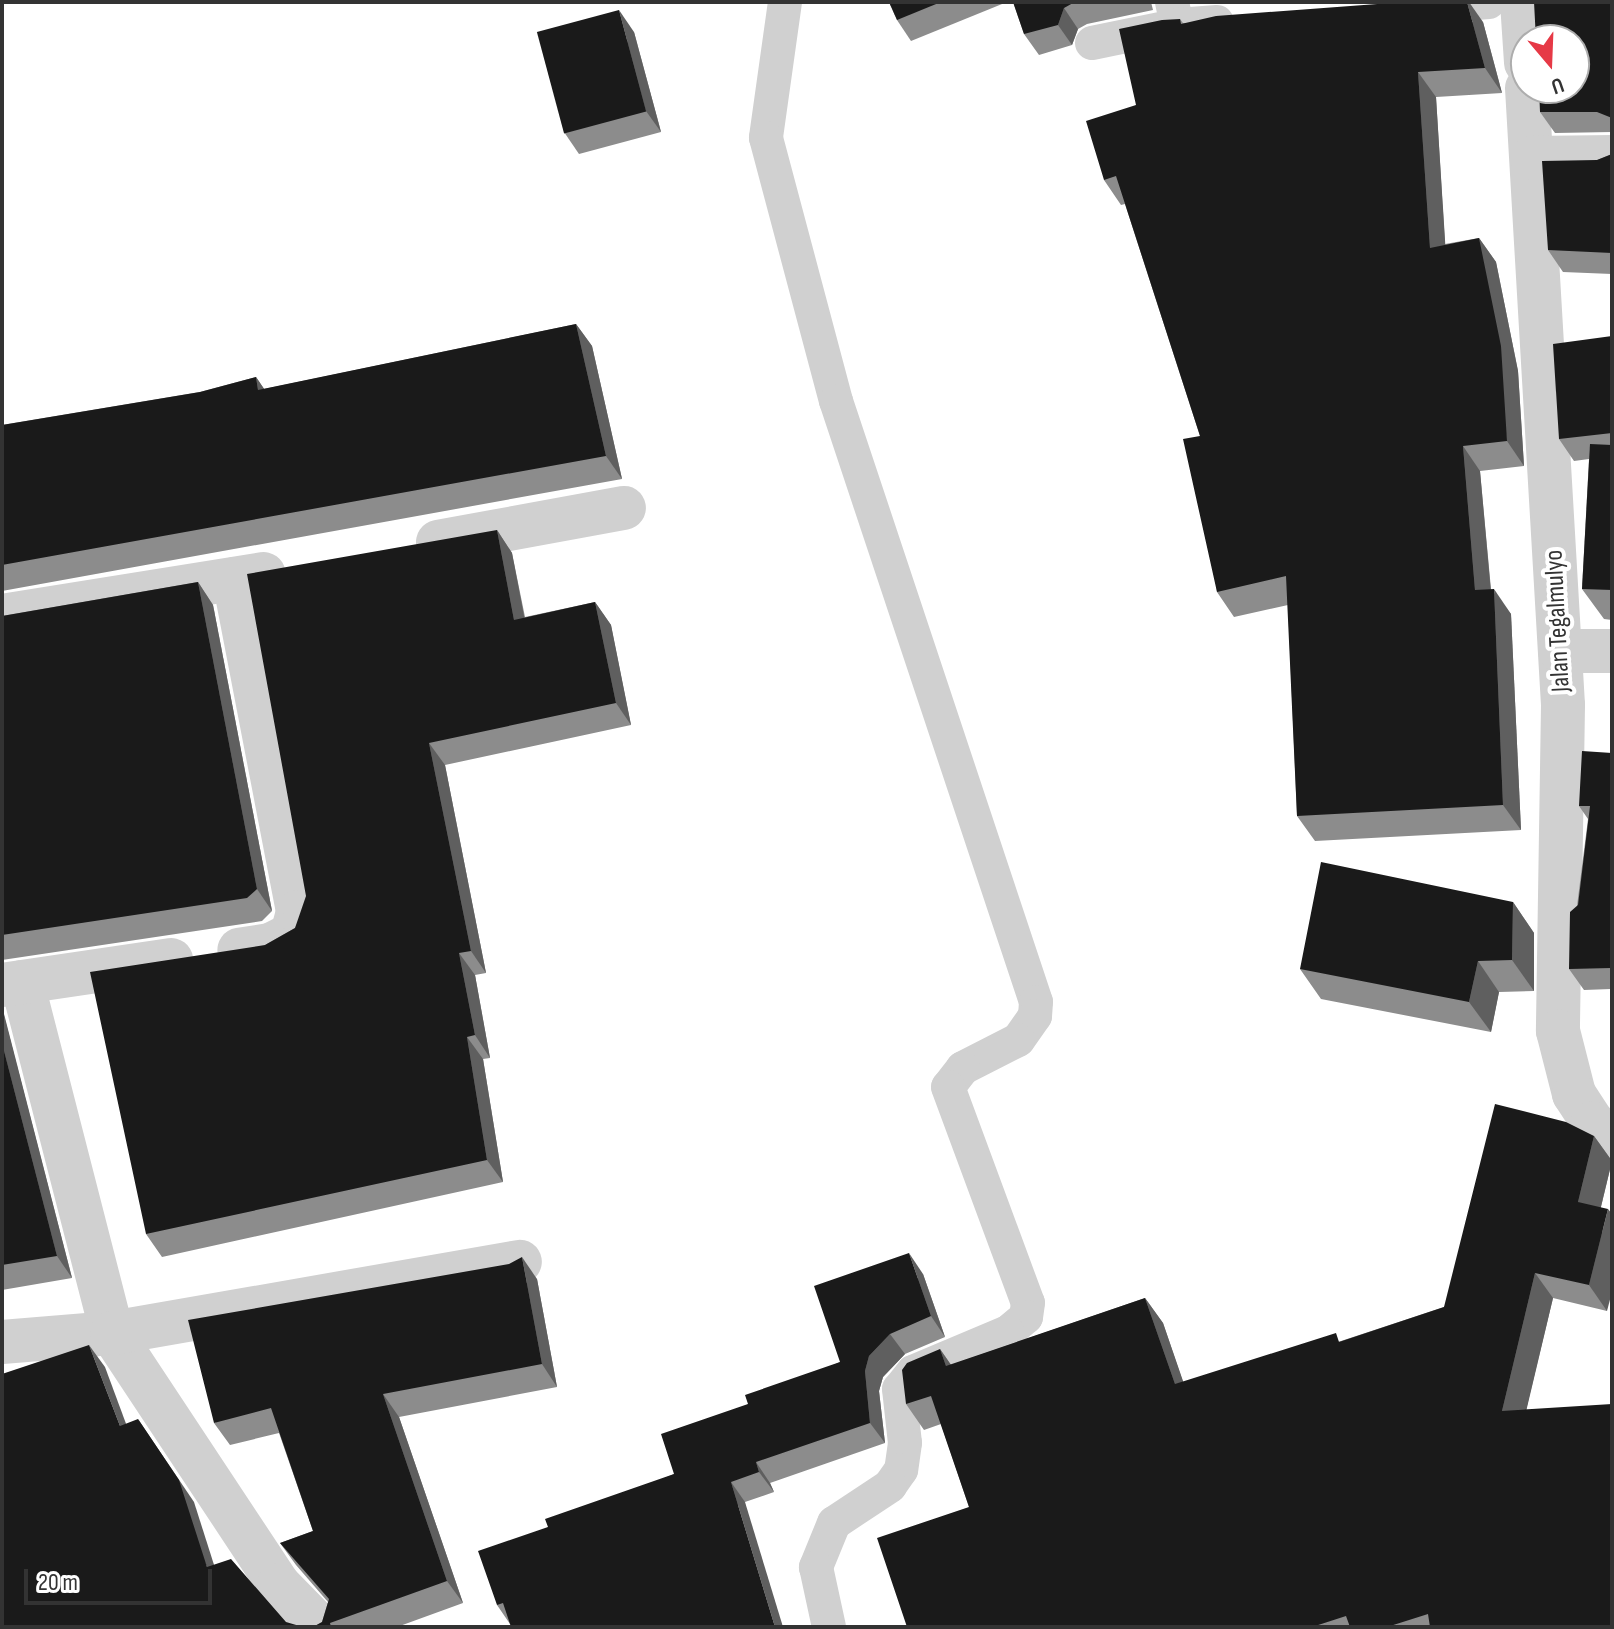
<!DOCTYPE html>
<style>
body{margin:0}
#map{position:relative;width:1614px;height:1629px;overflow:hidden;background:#fff;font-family:"Sofia Sans Condensed",sans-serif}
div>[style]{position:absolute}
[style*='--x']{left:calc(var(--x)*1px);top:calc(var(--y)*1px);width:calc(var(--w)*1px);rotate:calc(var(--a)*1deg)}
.service>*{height:34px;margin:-17px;padding:0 17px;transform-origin:17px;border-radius:17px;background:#d0d0d0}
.minor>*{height:44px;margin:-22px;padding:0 22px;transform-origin:22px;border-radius:22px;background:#d0d0d0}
.wall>*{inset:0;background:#8c8c8c}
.shaded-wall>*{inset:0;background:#5f5f5f}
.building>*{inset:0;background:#1a1a1a;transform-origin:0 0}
span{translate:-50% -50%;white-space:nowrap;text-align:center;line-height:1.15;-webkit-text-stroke:8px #fff;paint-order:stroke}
.street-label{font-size:26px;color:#333}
.frame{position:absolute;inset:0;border:4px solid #333;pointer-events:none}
.north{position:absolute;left:1510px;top:24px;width:80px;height:80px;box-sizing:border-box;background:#fff;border:2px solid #adadad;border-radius:50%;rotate:161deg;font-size:22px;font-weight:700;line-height:32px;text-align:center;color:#333}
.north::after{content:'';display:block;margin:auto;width:28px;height:36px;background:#e63946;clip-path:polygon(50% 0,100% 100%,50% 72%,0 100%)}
.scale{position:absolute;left:24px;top:1569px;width:188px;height:36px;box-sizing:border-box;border:4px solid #333;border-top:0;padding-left:10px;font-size:24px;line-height:28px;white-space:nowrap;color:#333;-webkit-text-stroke:6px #fff;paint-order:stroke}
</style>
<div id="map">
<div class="service">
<i style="--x:785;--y:2;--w:137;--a:98"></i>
<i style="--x:766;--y:138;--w:272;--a:75.1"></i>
<i style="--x:836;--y:401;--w:633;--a:71.59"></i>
<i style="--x:1036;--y:1002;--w:14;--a:94"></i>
<i style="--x:1035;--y:1016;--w:29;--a:125"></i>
<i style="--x:1018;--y:1040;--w:62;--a:153"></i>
<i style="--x:963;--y:1068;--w:24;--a:128"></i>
<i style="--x:948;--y:1087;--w:230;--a:69.7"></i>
<i style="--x:1028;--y:1303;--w:14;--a:98"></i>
<i style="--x:1026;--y:1317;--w:23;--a:140"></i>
<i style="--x:1008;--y:1332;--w:103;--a:157.2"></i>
<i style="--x:913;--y:1372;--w:22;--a:129"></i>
<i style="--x:899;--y:1389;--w:54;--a:83.7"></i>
<i style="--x:905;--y:1443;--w:27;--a:98"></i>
<i style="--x:901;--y:1470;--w:19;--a:125"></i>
<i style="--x:890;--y:1486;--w:67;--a:146.5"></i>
<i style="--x:834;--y:1523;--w:48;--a:112.2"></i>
<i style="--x:816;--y:1567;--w:61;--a:77.8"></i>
<i style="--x:1172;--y:2;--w:24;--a:78"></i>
<i style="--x:1177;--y:25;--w:40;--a:-4.3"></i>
<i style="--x:1425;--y:7;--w:64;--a:-4.5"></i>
<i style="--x:1092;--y:43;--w:75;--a:-11.6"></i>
</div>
<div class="minor">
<i style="--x:1522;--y:2;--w:61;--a:86.2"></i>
<i style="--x:1527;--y:88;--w:618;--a:86.66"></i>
<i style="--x:1563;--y:705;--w:326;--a:90.9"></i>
<i style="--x:1558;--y:1031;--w:65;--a:75.7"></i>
<i style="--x:1574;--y:1094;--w:35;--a:57"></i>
<i style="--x:1593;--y:1123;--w:24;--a:36"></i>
<i style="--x:1532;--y:158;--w:80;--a:-0.7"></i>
<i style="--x:438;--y:542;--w:189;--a:-10.4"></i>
<i style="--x:234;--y:579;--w:339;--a:79.1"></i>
<i style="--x:298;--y:912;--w:23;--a:105"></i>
<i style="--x:292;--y:934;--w:25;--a:153"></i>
<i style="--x:270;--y:945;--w:31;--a:171"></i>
<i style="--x:2;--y:616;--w:265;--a:-9.1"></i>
<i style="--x:1560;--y:651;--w:52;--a:0"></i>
<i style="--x:22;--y:982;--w:362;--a:75.6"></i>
<i style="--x:112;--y:1333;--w:302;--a:56.5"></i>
<i style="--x:279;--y:1585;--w:59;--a:45.7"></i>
<i style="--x:2;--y:985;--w:171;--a:-8.4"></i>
<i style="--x:2;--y:1342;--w:110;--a:-4.7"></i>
<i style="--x:112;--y:1333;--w:414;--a:-9.9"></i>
</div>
<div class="wall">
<i style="clip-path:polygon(889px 2px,1007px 2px,911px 41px,897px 20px)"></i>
<i style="clip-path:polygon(1013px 2px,1151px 2px,1153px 10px,1087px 24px,1078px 29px,1072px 45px,1039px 55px,1024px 34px)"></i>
<i style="clip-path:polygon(1612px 2px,1612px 132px,1555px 133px,1540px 112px)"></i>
<i style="clip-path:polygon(1180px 19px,1183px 23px,1483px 22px,1502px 93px,1436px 97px,1445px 244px,1479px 238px,1496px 262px,1518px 371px,1524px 466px,1480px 471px,1491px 589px,1511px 614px,1521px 830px,1315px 841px,1297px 816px,1288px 605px,1234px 617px,1217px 592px,1200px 436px,1125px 204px,1121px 205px,1104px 180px,1136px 105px)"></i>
<i style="clip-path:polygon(634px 32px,661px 132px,579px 154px,564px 132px)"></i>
<i style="clip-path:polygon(1612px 154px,1612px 274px,1563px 272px,1548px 250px,1597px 160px)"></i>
<i style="clip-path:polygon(576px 324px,592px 346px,622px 479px,2px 591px,2px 425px,200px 392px,256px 377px,264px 389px)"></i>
<i style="clip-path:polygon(1612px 336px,1612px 620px,1604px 619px,1582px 589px,1589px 459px,1574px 461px,1559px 439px)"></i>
<i style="clip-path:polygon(497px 530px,512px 553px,525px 617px,595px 602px,611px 625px,631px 725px,445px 765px,486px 973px,475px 975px,490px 1058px,483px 1059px,503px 1182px,162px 1257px,146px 1234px,265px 945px,295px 928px)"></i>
<i style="clip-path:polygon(198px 582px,213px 605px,272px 911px,262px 921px,2px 960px,2px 616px)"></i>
<i style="clip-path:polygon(1612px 753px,1612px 1076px,1610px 1073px,1611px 989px,1584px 990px,1569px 969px,1588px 819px,1579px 806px)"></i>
<i style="clip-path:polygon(1513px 902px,1534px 933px,1534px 991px,1499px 992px,1491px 1032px,1321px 999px,1300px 969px)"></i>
<i style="clip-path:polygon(2px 1008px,72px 1278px,2px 1290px)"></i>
<i style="clip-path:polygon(1594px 1136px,1612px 1161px,1601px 1207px,1607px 1311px,1553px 1298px,1526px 1410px,1612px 1627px,907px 1627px,969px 1507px,941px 1424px,924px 1430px,906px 1404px,940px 1349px,951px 1365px,1145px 1298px,1163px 1323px,1183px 1382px,1341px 1341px,1444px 1307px)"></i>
<i style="clip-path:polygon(923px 1274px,945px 1337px,905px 1354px,883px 1377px,879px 1391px,885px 1443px,770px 1483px,774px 1492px,745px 1502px,510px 1624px,497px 1605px,548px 1527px,674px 1474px,748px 1404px,840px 1362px)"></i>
<i style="clip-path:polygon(537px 1279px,557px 1387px,399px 1417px,463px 1603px,397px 1627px,313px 1627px,322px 1622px,328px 1602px,296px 1565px,280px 1543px,313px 1531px,279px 1433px,230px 1445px,214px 1423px)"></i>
</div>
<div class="shaded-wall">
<i style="clip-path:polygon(1467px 2px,1469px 2px,1483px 22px,1502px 93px,1485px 68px)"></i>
<i style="clip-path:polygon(1064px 8px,1078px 29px,1072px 45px,1058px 25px)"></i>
<i style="clip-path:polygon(619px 10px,634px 32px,661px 132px,646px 111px)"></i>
<i style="clip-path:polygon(1418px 72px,1436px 97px,1447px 272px,1430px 248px)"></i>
<i style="clip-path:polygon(1479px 238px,1496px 262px,1518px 371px,1524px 466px,1507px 441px)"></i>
<i style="clip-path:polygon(576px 324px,592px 346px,622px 479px,606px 456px)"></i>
<i style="clip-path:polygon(256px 377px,271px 399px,258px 390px)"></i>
<i style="clip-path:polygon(1463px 446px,1480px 471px,1493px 615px,1475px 590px)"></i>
<i style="clip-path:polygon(497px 530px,512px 553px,529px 642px,514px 620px)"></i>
<i style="clip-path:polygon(198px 582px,213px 605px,272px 911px,257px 889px)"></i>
<i style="clip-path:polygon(1494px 589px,1511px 614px,1521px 830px,1503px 805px)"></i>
<i style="clip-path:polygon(595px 602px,611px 625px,631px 725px,616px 703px)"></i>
<i style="clip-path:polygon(429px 743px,445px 765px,486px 973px,471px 951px)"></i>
<i style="clip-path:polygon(1513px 902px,1534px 933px,1534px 991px,1512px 960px)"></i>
<i style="clip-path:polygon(459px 953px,475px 975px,490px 1058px,475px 1035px)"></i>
<i style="clip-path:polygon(1478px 961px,1499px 992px,1491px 1032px,1469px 1002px)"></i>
<i style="clip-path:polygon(2px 1008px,3px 1010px,72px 1278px,57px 1256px,2px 1043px)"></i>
<i style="clip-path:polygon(467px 1037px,483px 1059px,503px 1182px,487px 1160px)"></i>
<i style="clip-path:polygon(1594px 1136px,1612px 1161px,1596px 1227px,1578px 1202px)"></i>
<i style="clip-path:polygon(1608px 1209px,1612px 1214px,1612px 1292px,1607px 1311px,1589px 1285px)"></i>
<i style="clip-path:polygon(909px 1253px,923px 1274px,945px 1337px,931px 1316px)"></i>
<i style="clip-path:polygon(522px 1257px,537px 1279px,557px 1387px,542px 1364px)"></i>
<i style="clip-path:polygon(1535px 1273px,1553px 1298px,1520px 1437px,1502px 1411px)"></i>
<i style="clip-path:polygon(1145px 1298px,1163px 1323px,1193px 1410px,1175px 1384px)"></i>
<i style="clip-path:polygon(890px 1334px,905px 1354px,883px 1377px,879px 1391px,885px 1443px,870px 1423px,865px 1371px,869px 1356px)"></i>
<i style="clip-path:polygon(89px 1345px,105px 1367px,135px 1448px,120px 1426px)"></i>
<i style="clip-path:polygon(940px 1349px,958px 1375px,946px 1366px)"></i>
<i style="clip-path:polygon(383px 1394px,399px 1417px,463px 1603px,447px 1581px)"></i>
<i style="clip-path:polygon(138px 1419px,194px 1502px,222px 1590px,207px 1567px)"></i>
<i style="clip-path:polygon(756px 1462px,770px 1483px,774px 1492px,759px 1472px)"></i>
<i style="clip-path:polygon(731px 1482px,745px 1502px,783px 1627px,775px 1627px)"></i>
</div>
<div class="building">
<i style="clip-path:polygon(889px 2px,941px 2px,897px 20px)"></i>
<i style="clip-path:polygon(1013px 2px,1078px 2px,1073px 3px,1064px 8px,1058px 25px,1024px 34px)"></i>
<i style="clip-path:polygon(1404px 2px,1467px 2px,1485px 68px,1418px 72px,1430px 248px,1479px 238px,1501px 346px,1507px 441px,1463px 446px,1475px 590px,1494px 589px,1503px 805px,1297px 816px,1286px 576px,1217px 592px,1183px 439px,1200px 436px,1116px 176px,1104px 180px,1086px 121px,1136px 105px,1119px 29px,1162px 20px,1180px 19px,1181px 24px,1216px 16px)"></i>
<i style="clip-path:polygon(1534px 2px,1612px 2px,1612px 118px,1597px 112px,1540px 112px,1539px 88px,1574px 88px,1574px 40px,1536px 40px)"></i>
<i style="left:619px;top:10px;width:105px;height:85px;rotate:75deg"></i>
<i style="clip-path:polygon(1612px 154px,1612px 253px,1548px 250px,1542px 161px,1597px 160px)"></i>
<i style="clip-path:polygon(576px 324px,606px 456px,2px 565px,2px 425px,200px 392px,256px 377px,258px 390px)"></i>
<i style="clip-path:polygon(1612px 336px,1612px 433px,1559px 439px,1553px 344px)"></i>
<i style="clip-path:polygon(1590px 444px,1612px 445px,1612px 590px,1582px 589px)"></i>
<i style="clip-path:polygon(497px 530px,514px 620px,595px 602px,616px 703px,429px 743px,471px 951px,459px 953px,475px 1035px,467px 1037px,487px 1160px,146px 1234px,90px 972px,265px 945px,295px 928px,306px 896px,247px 574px)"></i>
<i style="clip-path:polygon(198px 582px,257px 889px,247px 898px,2px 935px,2px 616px)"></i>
<i style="clip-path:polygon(1582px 751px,1612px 753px,1612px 1073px,1610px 1073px,1611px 968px,1569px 969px,1570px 912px,1578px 905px,1590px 806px,1579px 806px)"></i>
<i style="clip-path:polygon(1321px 862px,1513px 902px,1512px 960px,1478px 961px,1469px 1002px,1300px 969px)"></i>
<i style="clip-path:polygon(2px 1043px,57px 1256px,2px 1265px)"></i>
<i style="clip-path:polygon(1495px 1104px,1566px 1122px,1594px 1136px,1578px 1202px,1608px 1209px,1589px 1285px,1535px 1273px,1502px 1411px,1612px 1404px,1612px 1627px,1430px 1627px,1428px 1614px,1387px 1627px,1350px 1627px,1346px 1616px,1312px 1627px,907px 1627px,877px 1538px,969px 1507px,931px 1396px,906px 1404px,902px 1370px,907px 1363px,940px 1349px,946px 1366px,1145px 1298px,1175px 1384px,1336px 1333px,1339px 1342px,1444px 1307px)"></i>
<i style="clip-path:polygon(909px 1253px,931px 1316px,890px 1334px,869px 1356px,865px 1371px,870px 1423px,756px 1462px,759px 1472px,731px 1482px,775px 1627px,511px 1627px,503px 1603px,497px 1605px,478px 1551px,548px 1527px,545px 1519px,674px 1474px,661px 1434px,748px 1404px,745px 1395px,840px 1362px,814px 1286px)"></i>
<i style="clip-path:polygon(522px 1257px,542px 1364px,383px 1394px,447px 1581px,330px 1623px,331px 1627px,313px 1627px,322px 1622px,329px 1599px,280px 1543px,313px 1531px,271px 1408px,214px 1423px,188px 1320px,509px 1264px)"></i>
<i style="clip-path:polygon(89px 1345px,120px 1426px,138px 1419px,179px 1480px,207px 1567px,231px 1559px,286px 1622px,303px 1627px,2px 1627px,2px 1374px)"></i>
</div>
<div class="street-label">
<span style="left:1558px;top:621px;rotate:-93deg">Jalan Tegalmulyo</span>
</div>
<div class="frame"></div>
<div class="north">U</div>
<div class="scale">20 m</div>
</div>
